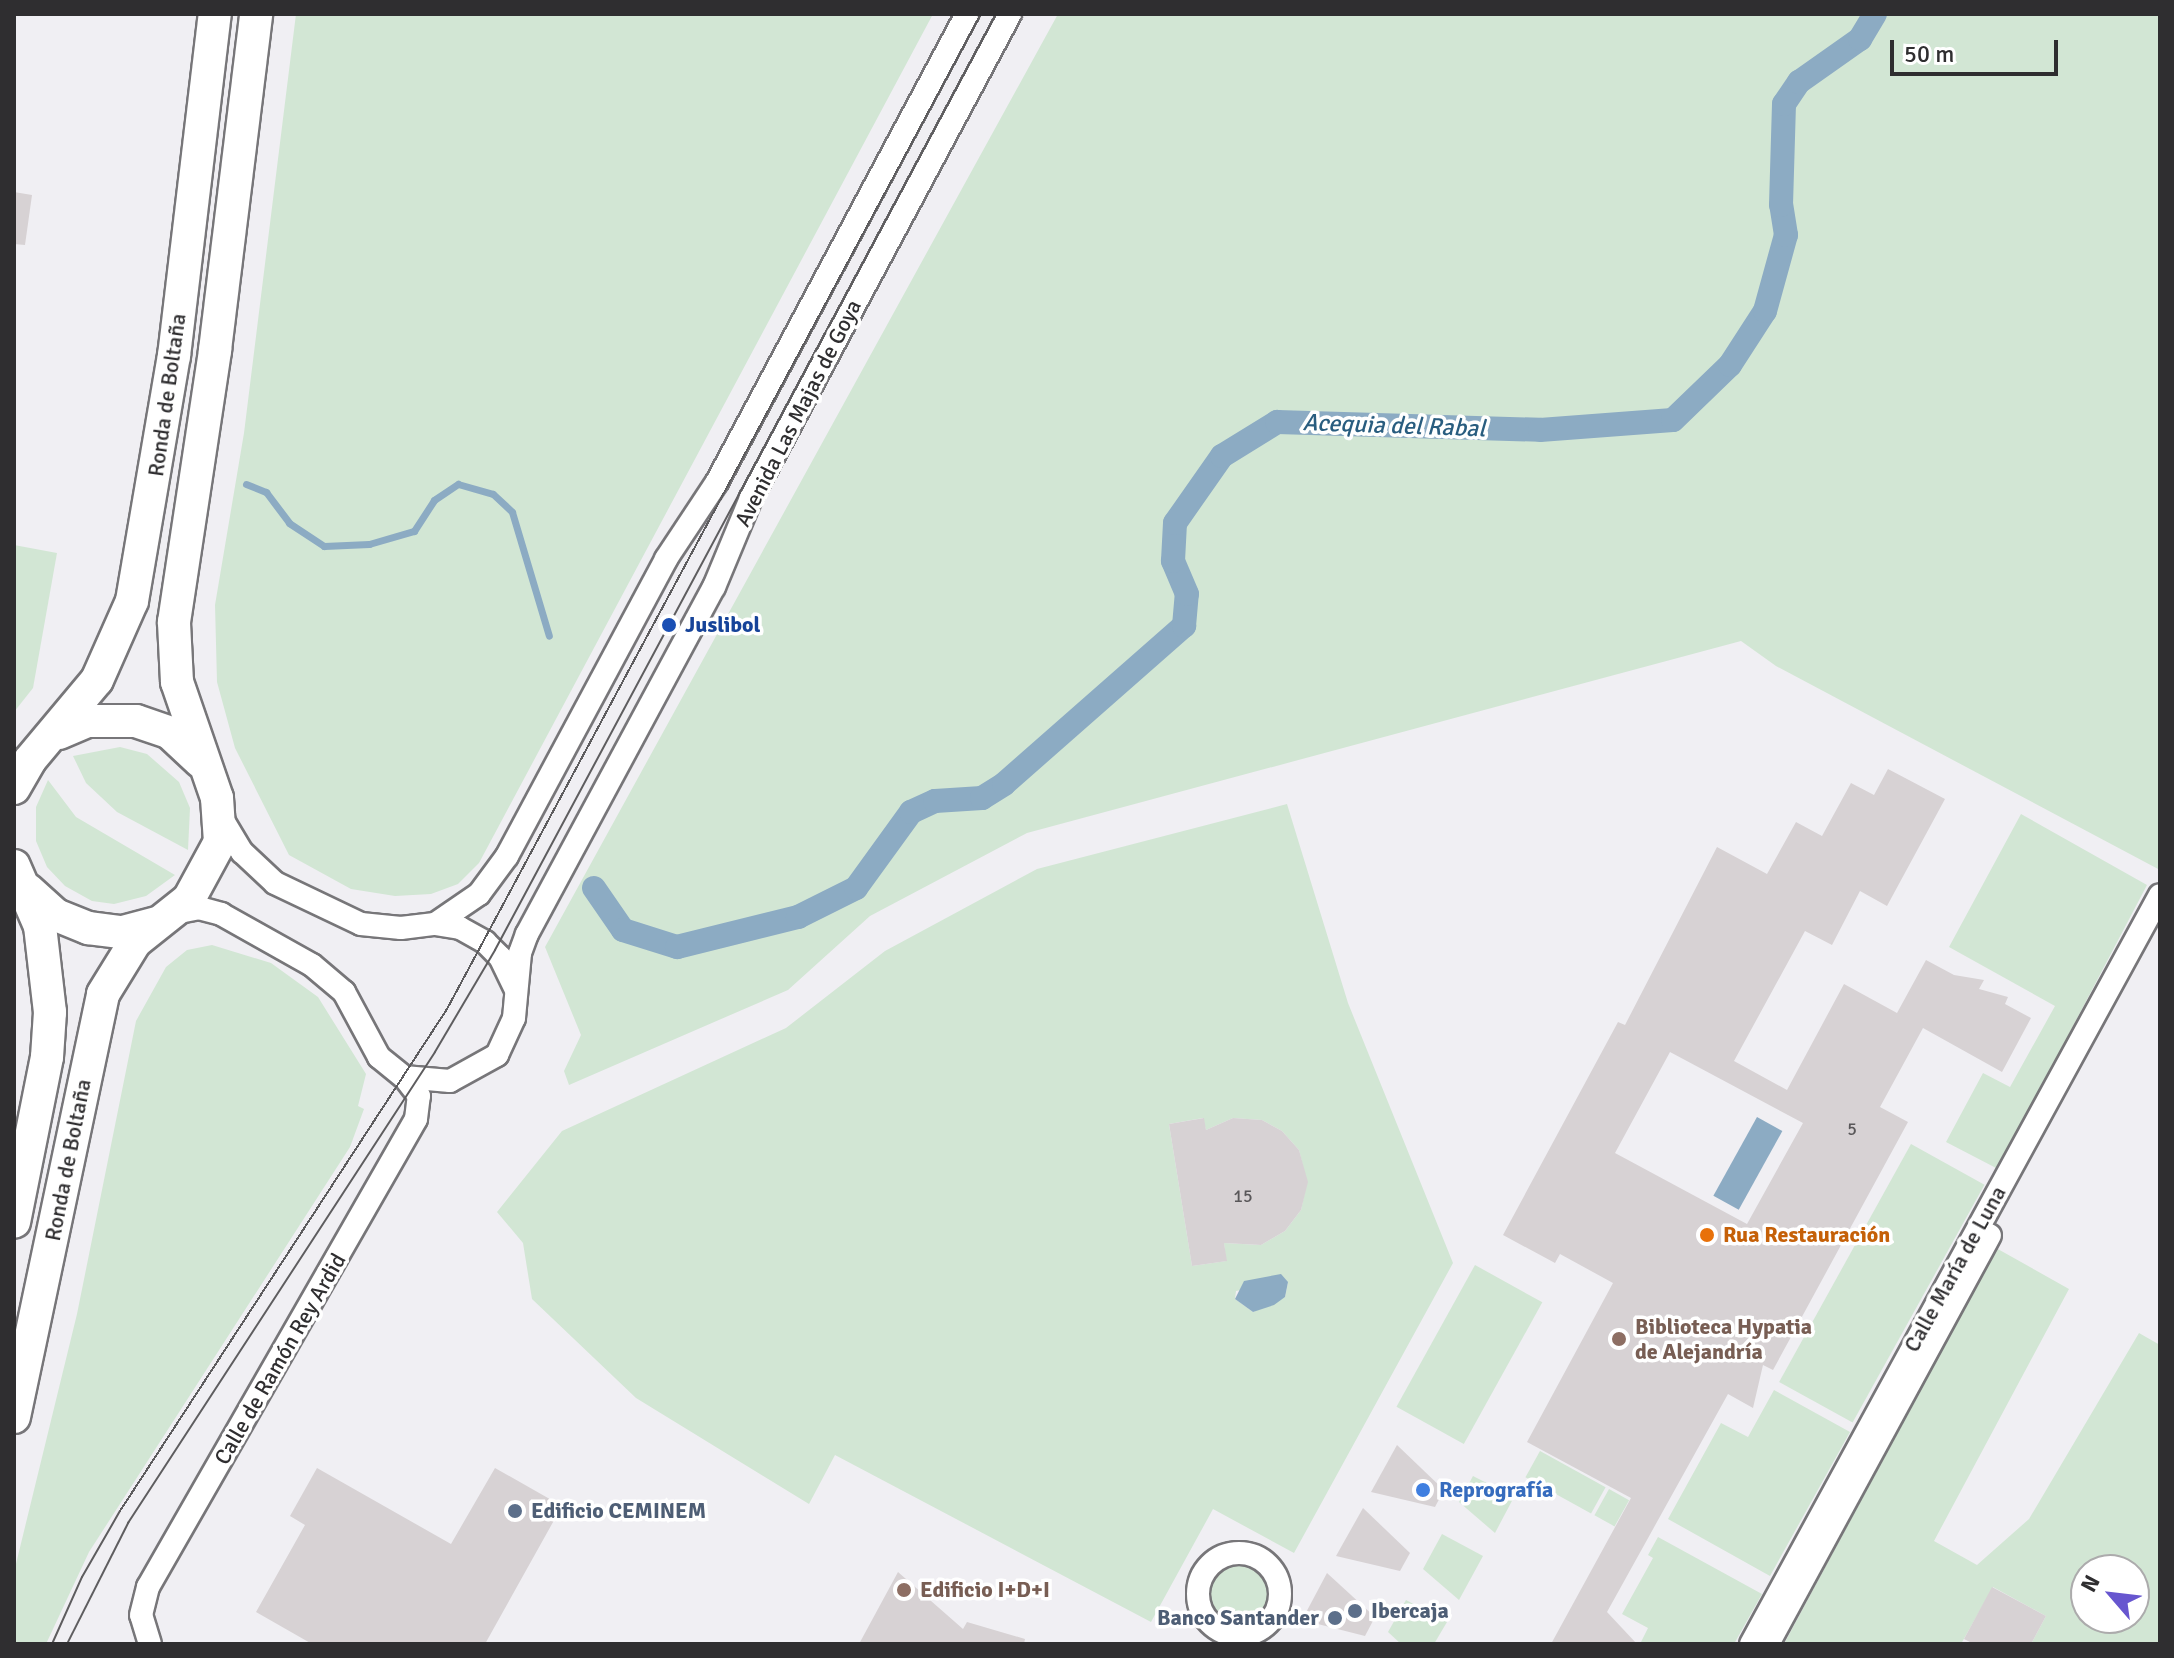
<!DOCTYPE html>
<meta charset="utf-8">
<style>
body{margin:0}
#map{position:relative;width:2174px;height:1658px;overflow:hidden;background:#f0eff3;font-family:Signika,sans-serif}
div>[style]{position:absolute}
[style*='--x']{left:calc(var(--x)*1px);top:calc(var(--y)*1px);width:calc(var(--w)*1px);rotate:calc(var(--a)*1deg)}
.green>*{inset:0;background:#d2e6d4;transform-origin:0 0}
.round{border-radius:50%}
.water>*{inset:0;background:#8cabc3;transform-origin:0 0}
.stream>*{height:7px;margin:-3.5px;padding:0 3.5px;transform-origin:3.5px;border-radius:3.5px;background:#8cabc3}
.canal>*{height:24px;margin:-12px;padding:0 12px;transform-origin:12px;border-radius:12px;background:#8cabc3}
.building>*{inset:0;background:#d7d2d4}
.roads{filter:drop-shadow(2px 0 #777679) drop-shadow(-2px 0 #777679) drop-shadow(0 2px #777679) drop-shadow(0 -2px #777679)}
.street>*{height:22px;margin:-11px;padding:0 11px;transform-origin:11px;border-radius:11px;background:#fff}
.street>.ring{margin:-11px;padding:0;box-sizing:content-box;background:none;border:22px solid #fff;border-radius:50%}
.secondary>*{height:32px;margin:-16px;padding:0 16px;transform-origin:16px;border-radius:16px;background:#fff}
.tram>*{height:2px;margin:-1px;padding:0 1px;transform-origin:1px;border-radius:1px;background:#5e5d5f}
.dots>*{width:22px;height:22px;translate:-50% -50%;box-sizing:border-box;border:4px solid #fff;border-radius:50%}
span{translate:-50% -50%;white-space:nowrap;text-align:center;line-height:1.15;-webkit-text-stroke:7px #fff;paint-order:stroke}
.number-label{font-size:18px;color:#595759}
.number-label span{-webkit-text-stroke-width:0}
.street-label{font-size:22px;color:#2f2e30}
.transit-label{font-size:22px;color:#164399;font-weight:700}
.left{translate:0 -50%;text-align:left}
.food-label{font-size:22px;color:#c56008;font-weight:700}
.education-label{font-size:22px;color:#785e54;font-weight:700}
.shop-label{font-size:22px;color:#366cbe;font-weight:700}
.service-label{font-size:22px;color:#4e5e75;font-weight:700}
.right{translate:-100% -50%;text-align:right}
.water-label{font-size:24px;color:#295d7f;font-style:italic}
.frame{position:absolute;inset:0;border:16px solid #2f2e30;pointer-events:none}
.north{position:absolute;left:2070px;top:1554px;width:80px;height:80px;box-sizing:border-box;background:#fff;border:2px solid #acabac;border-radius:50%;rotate:298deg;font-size:22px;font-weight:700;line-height:32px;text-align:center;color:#2f2e30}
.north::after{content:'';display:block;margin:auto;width:28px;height:36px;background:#6756cf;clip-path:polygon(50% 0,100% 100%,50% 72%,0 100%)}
.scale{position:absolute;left:1890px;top:40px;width:168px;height:36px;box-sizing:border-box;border:4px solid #2f2e30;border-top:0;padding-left:10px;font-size:24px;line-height:28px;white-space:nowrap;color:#2f2e30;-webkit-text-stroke:6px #fff;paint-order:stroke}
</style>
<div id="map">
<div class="green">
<i style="clip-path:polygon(296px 14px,933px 14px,479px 863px,458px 884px,431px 894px,395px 896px,351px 889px,289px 855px,235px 748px,217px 682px,215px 605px,244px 433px)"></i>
<i style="clip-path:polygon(1058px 14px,2160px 14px,2160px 870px,1776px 666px,1741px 641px,1027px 833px,870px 916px,788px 990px,569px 1085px,564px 1071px,581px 1035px,545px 947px)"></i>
<i style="clip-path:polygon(14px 545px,57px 553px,33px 688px,14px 712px)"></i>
<i style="clip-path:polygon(120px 747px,147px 754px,179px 782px,190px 808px,188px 850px,117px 812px,86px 783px,73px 756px)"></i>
<i style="clip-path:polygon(48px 780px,76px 817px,175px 875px,146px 896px,114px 904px,92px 901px,65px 886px,47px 867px,36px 841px,36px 807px)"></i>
<i style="clip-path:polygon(evenodd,1287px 804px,1348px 1003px,1453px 1263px,1294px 1553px,1213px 1509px,1151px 1622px,835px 1455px,809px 1504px,636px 1398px,532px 1299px,523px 1243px,497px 1212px,562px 1131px,786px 1028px,885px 951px,1037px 869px,1287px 804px,1203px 1118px,1206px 1130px,1233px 1118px,1262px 1120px,1282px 1131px,1299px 1150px,1307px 1182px,1301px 1210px,1285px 1231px,1261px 1245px,1224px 1243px,1226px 1261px,1192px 1266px,1169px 1124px,1203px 1118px,1287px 804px,1288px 1282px,1285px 1297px,1253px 1312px,1235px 1299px,1236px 1291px,1288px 1282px)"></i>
<i style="clip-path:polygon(2021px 814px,2147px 885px,1998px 1169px,1946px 1142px,1983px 1073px,2010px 1087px,2055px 1006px,1949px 947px)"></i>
<i style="clip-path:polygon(212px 945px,271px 963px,318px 997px,366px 1074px,358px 1106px,364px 1109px,350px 1147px,89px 1552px,46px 1644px,14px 1644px,14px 1572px,77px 1314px,136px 1021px,166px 967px,187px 950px)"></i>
<i style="left:1911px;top:1144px;width:84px;height:272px;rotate:29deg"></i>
<i style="clip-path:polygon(evenodd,1996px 1248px,2069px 1289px,1934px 1541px,1977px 1565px,2029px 1519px,2139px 1333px,2160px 1345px,2160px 1644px,2031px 1644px,2046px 1616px,1993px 1587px,1961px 1644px,1784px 1644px,1996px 1248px,2086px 1570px,2134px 1570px,2134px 1618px,2086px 1618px,2086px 1570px)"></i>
<i style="left:1475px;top:1265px;width:77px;height:162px;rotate:29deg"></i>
<i style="clip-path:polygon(1774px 1390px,1850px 1432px,1770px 1576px,1668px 1519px,1721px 1423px,1748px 1437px)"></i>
<i style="left:1540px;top:1451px;width:75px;height:30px;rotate:29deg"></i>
<i style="clip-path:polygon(1473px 1476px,1514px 1497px,1495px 1533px,1459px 1502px)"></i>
<i style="left:1609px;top:1489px;width:23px;height:30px;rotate:29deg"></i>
<i style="clip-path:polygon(1442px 1534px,1483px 1556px,1459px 1600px,1423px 1569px)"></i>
<i style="clip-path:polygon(1658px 1537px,1762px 1594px,1734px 1644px,1640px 1644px,1648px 1628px,1622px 1614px,1653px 1558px,1648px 1555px)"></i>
<i class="round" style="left:1210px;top:1566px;width:58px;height:58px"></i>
<i style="clip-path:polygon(1406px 1600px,1447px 1622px,1434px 1644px,1401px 1644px,1388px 1632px)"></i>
</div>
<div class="water">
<i style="left:1757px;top:1117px;width:29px;height:90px;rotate:29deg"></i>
<i style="clip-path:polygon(1281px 1274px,1288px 1282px,1285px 1297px,1274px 1305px,1253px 1312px,1235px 1299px,1244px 1281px)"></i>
</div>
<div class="stream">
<i style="--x:246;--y:484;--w:22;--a:22"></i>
<i style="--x:266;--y:492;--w:39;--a:53"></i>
<i style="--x:289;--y:523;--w:42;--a:33.3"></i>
<i style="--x:324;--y:546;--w:45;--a:-2.5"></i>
<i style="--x:369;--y:544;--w:47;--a:-16.1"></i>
<i style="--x:414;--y:531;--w:37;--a:-57"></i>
<i style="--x:434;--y:500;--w:29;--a:-34"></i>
<i style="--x:458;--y:484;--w:36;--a:16"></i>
<i style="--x:493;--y:494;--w:26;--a:43"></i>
<i style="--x:512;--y:512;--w:129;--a:73.4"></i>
</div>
<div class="canal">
<i style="--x:594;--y:888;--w:51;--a:55.4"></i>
<i style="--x:623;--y:930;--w:57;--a:17.5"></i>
<i style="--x:677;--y:947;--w:125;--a:-13.9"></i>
<i style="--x:798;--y:917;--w:65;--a:-26.6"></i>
<i style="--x:856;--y:888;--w:94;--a:-54.1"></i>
<i style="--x:911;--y:812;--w:26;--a:-25"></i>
<i style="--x:935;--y:801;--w:47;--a:-3.7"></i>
<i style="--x:982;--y:798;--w:26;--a:-32"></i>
<i style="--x:1004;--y:784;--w:240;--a:-41.3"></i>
<i style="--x:1184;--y:626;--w:32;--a:-85"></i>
<i style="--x:1187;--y:594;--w:36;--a:-113"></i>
<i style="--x:1173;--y:561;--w:38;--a:-87"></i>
<i style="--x:1175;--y:523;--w:82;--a:-55"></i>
<i style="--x:1222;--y:456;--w:65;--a:-31.7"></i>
<i style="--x:1277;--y:422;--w:263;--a:1.7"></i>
<i style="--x:1540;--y:430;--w:133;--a:-4.3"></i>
<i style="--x:1673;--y:420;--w:79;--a:-44"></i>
<i style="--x:1730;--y:365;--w:64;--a:-57.1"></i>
<i style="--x:1765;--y:311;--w:79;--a:-74.6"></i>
<i style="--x:1786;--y:235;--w:30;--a:-99"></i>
<i style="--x:1781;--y:205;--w:101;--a:-88.3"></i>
<i style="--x:1784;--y:104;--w:27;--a:-56"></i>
<i style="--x:1799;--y:82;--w:75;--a:-35.2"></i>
<i style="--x:1860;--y:39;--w:29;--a:-59"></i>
</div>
<div class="building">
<i style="clip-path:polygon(14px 192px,32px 195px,25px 245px,14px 244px)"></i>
<i style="clip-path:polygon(evenodd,1888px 769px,1945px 799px,1887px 906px,1860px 891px,1832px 945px,1805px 931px,1734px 1061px,1787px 1090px,1844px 984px,1897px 1013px,1926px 960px,1954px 975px,1984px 980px,1979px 989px,2008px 997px,2005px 1004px,2031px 1018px,2002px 1072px,1923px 1028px,1880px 1107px,1908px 1122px,1773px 1370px,1763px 1365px,1753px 1408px,1728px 1394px,1607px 1612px,1637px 1644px,1551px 1644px,1631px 1498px,1527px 1442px,1613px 1283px,1560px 1254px,1555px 1263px,1503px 1235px,1618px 1022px,1625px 1025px,1717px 847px,1767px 874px,1796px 822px,1822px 836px,1851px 783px,1874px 795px,1888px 769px,1670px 1052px,1803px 1123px,1747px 1224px,1615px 1153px,1670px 1052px)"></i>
<i style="clip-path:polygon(1204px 1118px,1206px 1130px,1233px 1118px,1262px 1120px,1282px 1131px,1299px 1150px,1308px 1182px,1301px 1210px,1285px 1231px,1261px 1245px,1224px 1243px,1227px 1261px,1192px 1266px,1169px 1124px)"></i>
<i style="clip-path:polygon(1397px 1445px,1444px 1490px,1435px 1507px,1371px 1492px)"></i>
<i style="clip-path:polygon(317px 1468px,451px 1544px,495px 1468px,562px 1506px,485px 1644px,312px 1644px,256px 1612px,305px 1525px,290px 1516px)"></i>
<i style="clip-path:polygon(1363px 1508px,1410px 1553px,1400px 1571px,1336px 1556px)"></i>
<i style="clip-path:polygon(898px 1572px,963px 1629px,967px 1622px,1025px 1639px,1024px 1644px,859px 1644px)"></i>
<i style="clip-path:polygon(1327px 1573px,1375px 1617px,1365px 1636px,1302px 1620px)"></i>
<i style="clip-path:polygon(1992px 1587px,2046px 1616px,2031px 1644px,1974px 1644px,1964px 1639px)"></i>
</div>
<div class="roads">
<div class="street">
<i style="--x:222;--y:819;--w:39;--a:59"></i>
<i style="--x:242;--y:852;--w:45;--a:43.2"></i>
<i style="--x:275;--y:883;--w:95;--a:25.5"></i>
<i style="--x:361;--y:924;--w:40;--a:5.7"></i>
<i style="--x:401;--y:928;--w:34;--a:-7"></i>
<i style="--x:435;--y:924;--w:53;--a:-34.3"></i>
<i style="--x:479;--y:894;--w:47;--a:-53.6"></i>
<i style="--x:507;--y:856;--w:337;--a:-61.8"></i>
<i style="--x:666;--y:559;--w:92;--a:-56.5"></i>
<i style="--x:717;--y:482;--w:531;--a:-61.89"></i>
<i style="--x:174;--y:913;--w:25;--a:-11"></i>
<i style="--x:199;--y:908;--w:23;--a:15"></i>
<i style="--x:221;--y:914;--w:104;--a:29.3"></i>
<i style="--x:312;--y:965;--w:42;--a:40.2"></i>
<i style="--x:344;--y:992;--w:74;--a:61.7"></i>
<i style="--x:379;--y:1057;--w:32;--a:39"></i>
<i style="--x:404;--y:1077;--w:46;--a:5"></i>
<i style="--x:450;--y:1081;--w:54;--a:-29"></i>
<i style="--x:497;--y:1055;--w:41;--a:-65.3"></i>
<i style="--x:514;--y:1018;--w:65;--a:-84.7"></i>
<i style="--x:520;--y:953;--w:20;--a:-70"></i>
<i style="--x:527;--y:934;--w:394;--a:-61.7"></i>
<i style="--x:714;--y:587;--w:96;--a:-67.4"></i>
<i style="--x:751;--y:498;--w:549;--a:-61.85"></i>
<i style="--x:435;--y:924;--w:25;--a:9"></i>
<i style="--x:460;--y:928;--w:29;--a:29"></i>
<i style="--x:485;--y:942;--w:21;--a:45"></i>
<i style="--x:500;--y:957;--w:34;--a:64"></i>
<i class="ring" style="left:1198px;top:1553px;width:60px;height:60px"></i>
<i style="--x:150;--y:1644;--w:30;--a:-107"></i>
<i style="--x:141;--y:1615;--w:29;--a:-76"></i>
<i style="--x:148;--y:1587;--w:539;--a:-60.2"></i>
<i style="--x:416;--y:1119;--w:23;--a:-83"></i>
<i style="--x:419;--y:1096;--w:24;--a:-128"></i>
<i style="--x:1751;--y:1644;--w:853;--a:-61.36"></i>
<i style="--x:1768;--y:1644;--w:465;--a:-61.5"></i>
</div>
<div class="secondary">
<i style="--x:59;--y:733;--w:30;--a:-23"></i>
<i style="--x:87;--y:721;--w:49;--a:0"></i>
<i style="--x:136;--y:721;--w:36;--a:19"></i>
<i style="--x:170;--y:733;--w:41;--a:43"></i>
<i style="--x:14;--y:788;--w:32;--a:-60"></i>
<i style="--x:30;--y:760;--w:104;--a:-50.1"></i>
<i style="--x:97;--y:680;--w:86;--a:-66.1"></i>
<i style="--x:132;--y:601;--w:249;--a:-80.3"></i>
<i style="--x:174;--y:356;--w:344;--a:-83.2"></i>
<i style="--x:14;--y:866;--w:65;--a:66.6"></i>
<i style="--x:40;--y:926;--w:87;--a:83.4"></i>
<i style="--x:50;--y:1012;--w:45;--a:93.8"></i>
<i style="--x:47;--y:1057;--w:168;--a:101.3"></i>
<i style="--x:28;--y:890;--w:38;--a:42"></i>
<i style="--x:56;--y:915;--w:35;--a:22"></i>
<i style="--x:88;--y:928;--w:35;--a:7"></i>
<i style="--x:123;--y:932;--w:34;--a:-15"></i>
<i style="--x:14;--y:1417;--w:432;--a:-78.1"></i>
<i style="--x:103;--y:994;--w:61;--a:-58.4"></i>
<i style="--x:135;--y:942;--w:69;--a:-38.5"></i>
<i style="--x:189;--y:899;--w:65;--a:-61.5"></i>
<i style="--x:220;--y:842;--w:44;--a:-93.9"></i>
<i style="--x:217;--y:798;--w:123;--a:-109"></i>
<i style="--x:177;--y:682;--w:60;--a:-92.9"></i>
<i style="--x:174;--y:622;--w:275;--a:-81.4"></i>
<i style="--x:215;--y:350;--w:338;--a:-83"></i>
</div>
</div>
<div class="tram">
<i style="--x:52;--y:1644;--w:73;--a:-65.9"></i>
<i style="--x:82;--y:1577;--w:76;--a:-60.1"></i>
<i style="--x:120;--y:1511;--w:599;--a:-56.92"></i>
<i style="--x:447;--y:1009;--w:1129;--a:-61.78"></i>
<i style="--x:67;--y:1644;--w:136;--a:-63.2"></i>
<i style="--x:128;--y:1523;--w:562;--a:-56.9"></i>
<i style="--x:435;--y:1052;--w:118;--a:-59.5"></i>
<i style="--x:495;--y:950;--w:1062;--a:-61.84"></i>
</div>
<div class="dots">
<i style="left:669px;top:625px;background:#1a4fb4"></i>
<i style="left:1707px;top:1235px;background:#e8710a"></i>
<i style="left:1619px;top:1339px;background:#8d6e63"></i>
<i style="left:1423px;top:1490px;background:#3f7fe0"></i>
<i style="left:515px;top:1511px;background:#5c6f8a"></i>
<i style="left:904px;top:1590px;background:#8d6e63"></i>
<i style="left:1355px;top:1611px;background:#5c6f8a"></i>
<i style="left:1335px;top:1618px;background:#5c6f8a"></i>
</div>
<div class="number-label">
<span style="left:1852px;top:1129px">5</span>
<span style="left:1243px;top:1196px">15</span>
</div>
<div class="street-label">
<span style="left:167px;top:395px;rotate:-82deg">Ronda de Boltaña</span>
<span style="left:798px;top:413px;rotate:-63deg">Avenida Las Majas de Goya</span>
<span style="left:68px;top:1160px;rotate:-79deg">Ronda de Boltaña</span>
<span style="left:1955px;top:1269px;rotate:-61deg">Calle María de Luna</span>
<span style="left:280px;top:1359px;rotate:-60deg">Calle de Ramón Rey Ardid</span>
</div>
<div class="transit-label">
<span class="left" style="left:685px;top:625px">Juslibol</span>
</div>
<div class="food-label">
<span class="left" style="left:1723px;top:1235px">Rua Restauración</span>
</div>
<div class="education-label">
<span class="left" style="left:1635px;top:1339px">Biblioteca Hypatia<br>de Alejandría</span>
<span class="left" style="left:920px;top:1590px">Edificio I+D+I</span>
</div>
<div class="shop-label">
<span class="left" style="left:1439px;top:1490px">Reprografía</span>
</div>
<div class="service-label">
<span class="left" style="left:531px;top:1511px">Edificio CEMINEM</span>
<span class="left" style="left:1371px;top:1611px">Ibercaja</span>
<span class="right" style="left:1319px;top:1618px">Banco Santander</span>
</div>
<div class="water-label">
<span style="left:1394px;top:426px;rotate:2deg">Acequia del Rabal</span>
</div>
<div class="frame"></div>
<div class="north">N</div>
<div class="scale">50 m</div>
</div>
